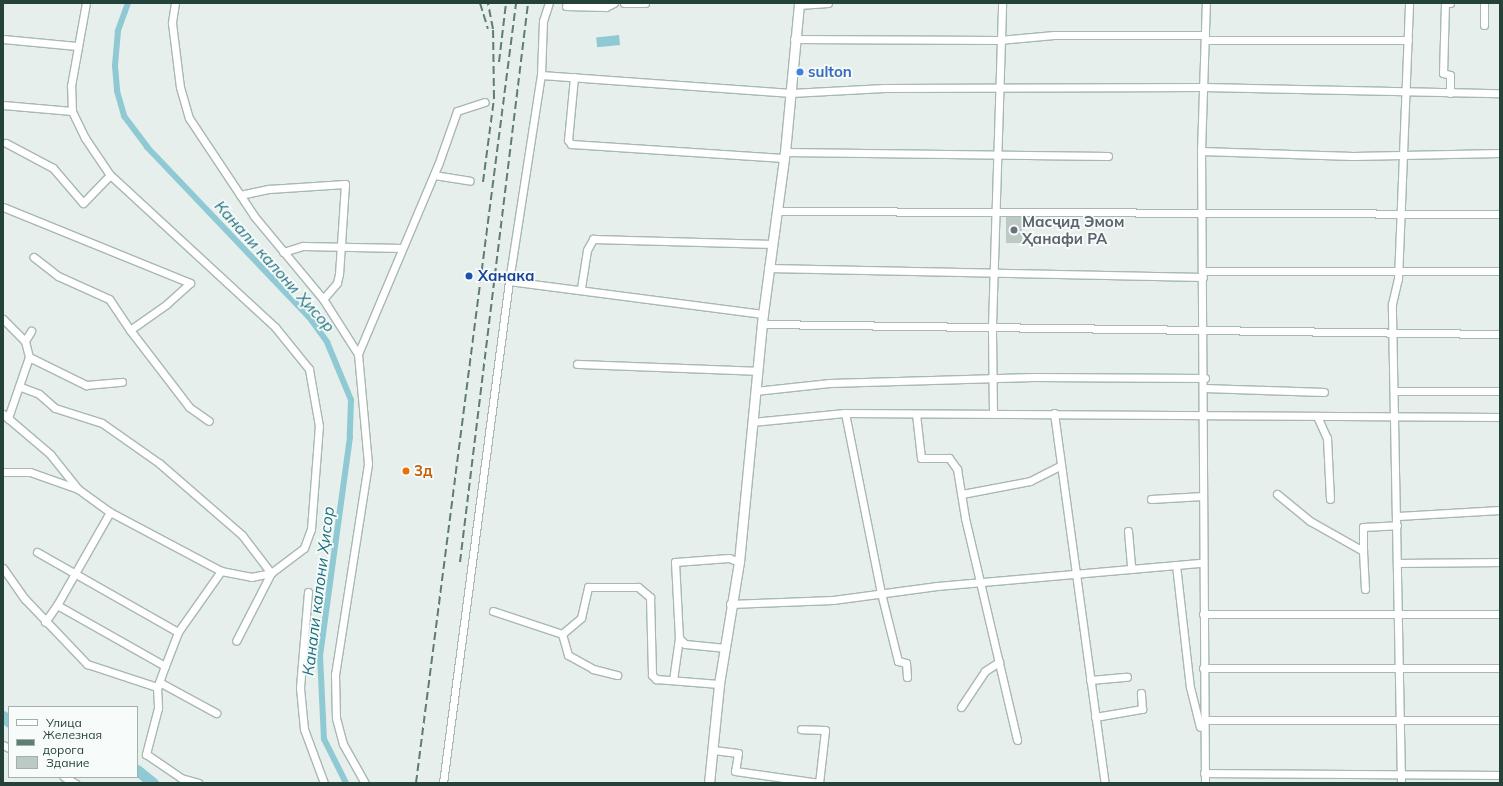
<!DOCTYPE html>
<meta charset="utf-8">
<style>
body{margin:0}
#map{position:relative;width:1503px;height:786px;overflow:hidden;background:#e6efeb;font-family:Mulish,sans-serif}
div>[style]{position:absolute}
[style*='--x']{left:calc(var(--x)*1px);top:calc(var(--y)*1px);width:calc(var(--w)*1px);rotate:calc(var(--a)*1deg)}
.water>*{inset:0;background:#8ec9d4;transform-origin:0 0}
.canal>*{height:6px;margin:-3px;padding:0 3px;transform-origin:3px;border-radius:3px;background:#8ec9d4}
.river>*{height:11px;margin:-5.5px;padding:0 5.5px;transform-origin:5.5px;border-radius:5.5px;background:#8ec9d4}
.building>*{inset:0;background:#bbcac4;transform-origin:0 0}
.roads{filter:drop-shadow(1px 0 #a8b8b2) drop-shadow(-1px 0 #a8b8b2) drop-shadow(0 1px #a8b8b2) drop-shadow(0 -1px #a8b8b2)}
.minor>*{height:7px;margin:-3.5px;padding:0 3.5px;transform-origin:3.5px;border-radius:3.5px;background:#fff}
.tertiary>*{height:9px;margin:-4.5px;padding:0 4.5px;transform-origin:4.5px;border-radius:4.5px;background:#fff}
.rail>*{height:2px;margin-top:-1px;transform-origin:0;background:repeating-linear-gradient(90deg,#5f7d75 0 8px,transparent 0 12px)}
.dots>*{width:11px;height:11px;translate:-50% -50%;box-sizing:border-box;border:2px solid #f7fbf9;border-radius:50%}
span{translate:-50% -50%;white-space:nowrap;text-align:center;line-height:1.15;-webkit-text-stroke:3.5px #f7fbf9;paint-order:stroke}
.shop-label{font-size:15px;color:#366cbe;font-weight:700}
.left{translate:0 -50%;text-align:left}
.worship-label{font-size:15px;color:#5b616d;font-weight:700}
.transit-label{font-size:15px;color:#164399;font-weight:700}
.food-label{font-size:15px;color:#c56008;font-weight:700}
.water-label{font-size:16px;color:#1c6f80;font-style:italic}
.frame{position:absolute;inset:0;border:4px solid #24423a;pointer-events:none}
.legend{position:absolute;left:8px;top:706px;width:130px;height:72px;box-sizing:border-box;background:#f7fbf9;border:1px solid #a3b1ad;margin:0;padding:5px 7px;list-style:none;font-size:12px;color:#24423a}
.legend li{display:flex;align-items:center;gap:8px;height:20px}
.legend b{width:20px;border:1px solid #a3b1ad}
</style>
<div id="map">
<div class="water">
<i style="left:619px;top:35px;width:10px;height:23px;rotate:84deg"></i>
</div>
<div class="canal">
<i style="--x:128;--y:3;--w:30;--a:110"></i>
<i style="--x:118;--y:31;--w:35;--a:95"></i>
<i style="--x:115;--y:66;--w:25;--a:85"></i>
<i style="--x:117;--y:91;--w:26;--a:74"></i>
<i style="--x:124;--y:116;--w:39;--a:53"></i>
<i style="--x:147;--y:147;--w:235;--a:46.4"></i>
<i style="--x:309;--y:317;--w:31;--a:54"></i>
<i style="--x:327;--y:342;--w:63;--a:67.5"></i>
<i style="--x:351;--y:400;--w:37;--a:92"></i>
<i style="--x:350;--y:437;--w:220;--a:97.8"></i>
<i style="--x:320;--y:655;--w:84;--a:87.3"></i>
<i style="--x:324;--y:739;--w:49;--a:63.4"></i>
</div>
<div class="river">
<i style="--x:3;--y:716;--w:8;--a:45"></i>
<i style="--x:137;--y:770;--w:21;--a:39"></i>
</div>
<div class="building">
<i style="left:1006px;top:217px;width:16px;height:26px"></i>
</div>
<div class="roads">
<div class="minor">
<i style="--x:175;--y:3;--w:20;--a:99"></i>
<i style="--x:172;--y:23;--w:64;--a:82.9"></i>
<i style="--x:180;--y:87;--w:32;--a:74"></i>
<i style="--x:189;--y:118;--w:118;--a:56.4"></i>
<i style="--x:254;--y:216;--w:108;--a:50.3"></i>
<i style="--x:323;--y:299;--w:65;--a:57.5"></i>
<i style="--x:358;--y:354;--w:110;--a:84.8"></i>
<i style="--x:368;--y:464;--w:213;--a:98.9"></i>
<i style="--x:335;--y:674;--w:44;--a:88.7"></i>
<i style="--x:336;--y:718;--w:27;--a:75"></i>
<i style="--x:343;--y:744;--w:45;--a:60.6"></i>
<i style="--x:624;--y:3;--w:21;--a:0"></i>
<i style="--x:1450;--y:3;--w:5;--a:180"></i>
<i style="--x:1445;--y:3;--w:70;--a:91.6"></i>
<i style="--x:1443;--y:73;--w:7;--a:16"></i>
<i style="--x:1450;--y:75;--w:18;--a:90"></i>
<i style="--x:1484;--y:3;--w:22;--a:90"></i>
<i style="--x:799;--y:5;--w:29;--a:-4"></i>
<i style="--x:566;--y:6;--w:40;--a:1.4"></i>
<i style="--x:606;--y:7;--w:9;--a:-27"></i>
<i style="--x:3;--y:39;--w:74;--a:5.4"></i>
<i style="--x:794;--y:39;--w:205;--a:0.3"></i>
<i style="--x:999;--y:40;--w:55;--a:-5.2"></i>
<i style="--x:1054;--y:35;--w:151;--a:0"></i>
<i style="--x:1205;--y:40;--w:203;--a:0"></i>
<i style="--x:541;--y:75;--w:251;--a:4.1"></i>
<i style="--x:791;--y:93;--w:93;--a:-3.1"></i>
<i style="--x:884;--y:88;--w:319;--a:-0.2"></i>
<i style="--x:1203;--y:87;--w:297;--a:1.2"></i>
<i style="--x:574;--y:77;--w:63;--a:95.4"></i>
<i style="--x:568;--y:140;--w:5;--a:53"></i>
<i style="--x:571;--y:144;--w:213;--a:3.8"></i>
<i style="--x:3;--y:105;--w:69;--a:5"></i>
<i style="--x:6;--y:143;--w:53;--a:28"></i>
<i style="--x:53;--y:168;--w:46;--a:49.4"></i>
<i style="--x:83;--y:203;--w:39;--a:-46"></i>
<i style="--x:1201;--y:151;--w:152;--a:1.9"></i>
<i style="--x:1353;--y:156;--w:147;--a:-1.2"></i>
<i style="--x:785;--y:152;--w:323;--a:0.7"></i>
<i style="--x:434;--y:175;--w:36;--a:9"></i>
<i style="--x:240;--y:195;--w:30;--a:-12"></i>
<i style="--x:269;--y:189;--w:76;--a:-3.8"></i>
<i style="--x:345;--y:184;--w:90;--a:93.8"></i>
<i style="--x:339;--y:274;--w:9;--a:103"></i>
<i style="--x:337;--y:283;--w:21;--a:131"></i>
<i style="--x:3;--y:207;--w:202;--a:22.1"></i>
<i style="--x:190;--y:283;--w:31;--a:138"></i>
<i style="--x:167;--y:304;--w:45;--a:144.9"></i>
<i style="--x:130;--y:330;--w:37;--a:-124"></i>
<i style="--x:109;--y:299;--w:56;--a:-155.7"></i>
<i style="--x:58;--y:276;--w:31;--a:-142"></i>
<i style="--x:777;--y:211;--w:723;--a:0.24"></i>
<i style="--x:283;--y:252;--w:21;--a:-17"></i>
<i style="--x:303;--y:246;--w:99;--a:1.2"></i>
<i style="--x:768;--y:268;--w:435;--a:1.2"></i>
<i style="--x:1203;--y:271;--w:297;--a:0"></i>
<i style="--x:509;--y:281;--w:256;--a:7.4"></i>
<i style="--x:581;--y:288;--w:38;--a:-81"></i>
<i style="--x:587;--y:250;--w:13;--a:-61"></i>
<i style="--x:593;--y:239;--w:180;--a:1.6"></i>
<i style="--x:3;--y:319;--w:31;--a:45"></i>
<i style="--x:25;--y:341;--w:16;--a:76"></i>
<i style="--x:29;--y:357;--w:65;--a:109"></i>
<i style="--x:762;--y:324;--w:738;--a:0.78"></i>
<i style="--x:130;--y:330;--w:97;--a:52.5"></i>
<i style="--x:189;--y:407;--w:24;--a:35"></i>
<i style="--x:25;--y:341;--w:12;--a:-59"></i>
<i style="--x:358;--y:354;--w:205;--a:-67.1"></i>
<i style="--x:438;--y:165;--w:57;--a:-70.6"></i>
<i style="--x:457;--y:111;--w:29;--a:-18"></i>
<i style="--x:29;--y:357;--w:64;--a:26.2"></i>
<i style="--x:86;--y:385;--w:36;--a:-5"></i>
<i style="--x:577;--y:364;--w:181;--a:2.2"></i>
<i style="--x:21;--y:387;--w:19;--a:21"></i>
<i style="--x:39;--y:394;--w:21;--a:41"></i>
<i style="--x:55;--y:408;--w:49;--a:17.7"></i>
<i style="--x:102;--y:423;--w:70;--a:35.1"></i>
<i style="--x:159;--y:463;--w:110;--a:40.9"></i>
<i style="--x:242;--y:535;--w:48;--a:52.7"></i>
<i style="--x:271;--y:573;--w:76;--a:117.2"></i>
<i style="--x:1204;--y:388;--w:120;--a:1.9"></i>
<i style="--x:755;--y:391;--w:75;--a:-6.1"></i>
<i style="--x:830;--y:383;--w:203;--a:-1.7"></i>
<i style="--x:1033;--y:377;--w:172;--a:0.3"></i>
<i style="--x:1394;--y:391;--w:106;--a:0"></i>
<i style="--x:845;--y:413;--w:184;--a:78.7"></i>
<i style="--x:881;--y:593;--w:70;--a:76"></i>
<i style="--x:898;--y:661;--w:8;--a:14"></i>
<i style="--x:906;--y:663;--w:14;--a:86"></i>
<i style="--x:1054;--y:413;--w:373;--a:82.2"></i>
<i style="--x:3;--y:414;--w:62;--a:40.4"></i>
<i style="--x:50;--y:454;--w:45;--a:51.3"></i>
<i style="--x:916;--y:414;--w:44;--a:83.5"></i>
<i style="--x:921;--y:458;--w:28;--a:0"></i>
<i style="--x:949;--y:458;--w:14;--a:54"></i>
<i style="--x:957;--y:469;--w:50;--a:80.7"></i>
<i style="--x:965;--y:518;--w:228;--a:76.8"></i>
<i style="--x:993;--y:414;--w:88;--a:-90.7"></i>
<i style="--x:992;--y:326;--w:323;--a:-88.2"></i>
<i style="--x:1317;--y:416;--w:24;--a:66"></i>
<i style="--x:1327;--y:438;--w:61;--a:87.2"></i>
<i style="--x:752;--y:422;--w:93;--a:-5.5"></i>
<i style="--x:845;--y:413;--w:655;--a:0.35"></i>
<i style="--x:3;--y:472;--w:27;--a:0"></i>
<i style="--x:30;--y:472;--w:51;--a:19.5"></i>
<i style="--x:78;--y:489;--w:39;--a:36"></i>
<i style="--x:110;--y:512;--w:126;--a:28"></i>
<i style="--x:221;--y:571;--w:31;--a:11"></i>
<i style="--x:251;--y:577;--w:20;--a:-11"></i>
<i style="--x:271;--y:573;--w:41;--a:-37.1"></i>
<i style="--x:304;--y:548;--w:20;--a:-70"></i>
<i style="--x:311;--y:529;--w:103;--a:-85.6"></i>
<i style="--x:319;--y:426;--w:58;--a:-100"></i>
<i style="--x:309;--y:369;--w:54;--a:-129"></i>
<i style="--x:275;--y:327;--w:224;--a:-137.3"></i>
<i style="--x:110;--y:175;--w:45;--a:-124"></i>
<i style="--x:85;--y:138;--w:30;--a:-116"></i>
<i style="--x:72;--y:111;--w:25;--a:-92"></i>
<i style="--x:71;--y:86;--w:84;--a:-79.8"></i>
<i style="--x:962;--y:494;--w:69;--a:-10.8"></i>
<i style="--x:1030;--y:481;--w:33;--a:-27"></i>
<i style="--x:1277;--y:494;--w:43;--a:39.3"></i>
<i style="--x:1310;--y:521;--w:61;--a:29.5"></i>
<i style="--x:1363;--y:551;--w:24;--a:-90"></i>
<i style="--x:1363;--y:527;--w:34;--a:-3"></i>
<i style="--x:1151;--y:499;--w:52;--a:-3.3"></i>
<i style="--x:110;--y:512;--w:107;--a:119.7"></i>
<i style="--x:57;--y:605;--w:124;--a:29.5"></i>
<i style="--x:165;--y:666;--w:36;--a:-69"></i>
<i style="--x:178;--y:632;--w:75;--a:-54.8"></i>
<i style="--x:1398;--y:516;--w:102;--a:-3.4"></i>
<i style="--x:1128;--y:531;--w:38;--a:85"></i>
<i style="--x:1363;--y:551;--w:38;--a:87"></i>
<i style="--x:37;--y:552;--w:162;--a:29.6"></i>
<i style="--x:1399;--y:563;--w:101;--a:-0.6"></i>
<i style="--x:1176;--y:565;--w:123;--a:83.5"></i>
<i style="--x:1190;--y:687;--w:41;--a:76"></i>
<i style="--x:3;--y:568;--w:38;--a:55"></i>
<i style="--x:25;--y:599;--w:90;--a:46.4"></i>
<i style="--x:87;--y:664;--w:74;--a:18.2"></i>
<i style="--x:157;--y:687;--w:21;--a:87"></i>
<i style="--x:158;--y:708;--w:48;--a:104.6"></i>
<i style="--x:146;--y:754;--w:42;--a:34.4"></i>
<i style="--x:181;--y:778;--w:18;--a:16"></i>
<i style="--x:308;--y:592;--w:96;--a:94.8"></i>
<i style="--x:300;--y:688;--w:41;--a:84.4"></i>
<i style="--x:304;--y:729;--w:58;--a:69.7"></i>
<i style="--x:730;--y:604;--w:103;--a:-2.2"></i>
<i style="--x:833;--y:600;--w:105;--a:-7.7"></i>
<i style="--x:937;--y:586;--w:266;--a:-5"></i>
<i style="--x:493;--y:611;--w:73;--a:18.4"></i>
<i style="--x:562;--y:634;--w:25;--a:-40"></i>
<i style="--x:581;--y:618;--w:32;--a:-77"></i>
<i style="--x:588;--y:587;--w:50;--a:0"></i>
<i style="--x:638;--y:587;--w:16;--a:40"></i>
<i style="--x:650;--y:597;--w:78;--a:88.5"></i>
<i style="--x:652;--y:675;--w:6;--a:45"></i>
<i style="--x:656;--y:679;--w:63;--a:4.5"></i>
<i style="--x:1203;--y:614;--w:297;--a:0"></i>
<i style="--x:45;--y:622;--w:21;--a:-55"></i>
<i style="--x:562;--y:634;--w:22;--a:74"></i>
<i style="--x:568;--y:655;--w:29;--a:29"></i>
<i style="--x:593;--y:669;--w:25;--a:14"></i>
<i style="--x:679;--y:638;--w:8;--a:45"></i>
<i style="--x:685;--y:644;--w:41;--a:5.6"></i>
<i style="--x:1203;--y:668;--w:297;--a:0"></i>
<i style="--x:673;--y:680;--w:42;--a:-81.9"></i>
<i style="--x:679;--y:638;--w:76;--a:-93"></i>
<i style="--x:675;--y:562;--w:54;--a:-4.2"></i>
<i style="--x:729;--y:558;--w:11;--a:22"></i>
<i style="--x:1090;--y:680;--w:37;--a:-5"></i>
<i style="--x:158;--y:685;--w:20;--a:-70"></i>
<i style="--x:157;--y:687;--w:6;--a:-45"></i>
<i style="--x:161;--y:683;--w:63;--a:28.6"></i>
<i style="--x:961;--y:707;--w:43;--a:-56.3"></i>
<i style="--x:985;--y:671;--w:17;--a:-33"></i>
<i style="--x:1095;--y:717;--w:48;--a:-9.7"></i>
<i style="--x:1142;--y:709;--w:16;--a:-94"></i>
<i style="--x:1203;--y:720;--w:297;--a:0"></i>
<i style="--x:3;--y:745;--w:7;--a:27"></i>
<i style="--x:713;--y:750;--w:25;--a:7"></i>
<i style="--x:738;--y:753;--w:18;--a:99"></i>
<i style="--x:735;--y:771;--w:85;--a:8.1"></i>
<i style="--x:819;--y:783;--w:53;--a:-83.5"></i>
<i style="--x:825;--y:730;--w:24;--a:-178"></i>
<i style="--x:1204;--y:773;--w:296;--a:0.4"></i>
<i style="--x:64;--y:777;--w:13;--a:29"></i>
<i style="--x:443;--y:783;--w:506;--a:-82.51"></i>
<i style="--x:509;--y:281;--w:208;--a:-81.2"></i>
<i style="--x:541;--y:75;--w:54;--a:-87.9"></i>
<i style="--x:543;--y:21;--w:19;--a:-72"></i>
<i style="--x:1205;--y:783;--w:632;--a:-90.36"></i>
<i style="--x:1201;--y:151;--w:148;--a:-88.1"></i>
<i style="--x:1401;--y:783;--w:479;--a:-91.1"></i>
<i style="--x:1392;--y:304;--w:26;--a:-77"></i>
<i style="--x:1398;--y:279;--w:276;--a:-87.7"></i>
</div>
<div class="tertiary">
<i style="--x:709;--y:783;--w:100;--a:-84.2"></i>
<i style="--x:719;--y:684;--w:124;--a:-80.7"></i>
<i style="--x:739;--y:562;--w:249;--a:-84.5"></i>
<i style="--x:763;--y:314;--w:163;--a:-82.3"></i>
<i style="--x:785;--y:152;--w:150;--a:-84.6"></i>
</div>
</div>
<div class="rail">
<i style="--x:480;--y:3;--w:27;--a:73"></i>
<i style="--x:499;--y:62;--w:59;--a:-83.2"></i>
<i style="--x:483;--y:182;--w:85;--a:-82.5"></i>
<i style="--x:494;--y:98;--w:69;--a:-90.8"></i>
<i style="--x:493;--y:29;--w:26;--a:-101"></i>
<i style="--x:460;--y:562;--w:563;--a:-83.06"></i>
<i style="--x:416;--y:783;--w:786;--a:-82.69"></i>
</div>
<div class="dots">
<i style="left:800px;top:72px;background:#3f7fe0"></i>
<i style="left:1014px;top:230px;background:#6b7280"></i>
<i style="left:469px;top:276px;background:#1a4fb4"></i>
<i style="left:406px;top:471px;background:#e8710a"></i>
</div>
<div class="shop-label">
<span class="left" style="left:808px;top:72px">sulton</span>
</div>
<div class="worship-label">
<span class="left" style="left:1022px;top:230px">Масҷид Эмом<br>Ҳанафи РА</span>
</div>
<div class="transit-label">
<span class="left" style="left:478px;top:276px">Ханака</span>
</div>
<div class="food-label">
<span class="left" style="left:414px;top:471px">3д</span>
</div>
<div class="water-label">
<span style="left:275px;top:266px;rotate:48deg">Канали калони Ҳисор</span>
<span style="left:318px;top:591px;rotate:-83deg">Канали калони Ҳисор</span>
</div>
<div class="frame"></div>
<ul class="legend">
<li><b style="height:5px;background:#fff"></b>Улица</li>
<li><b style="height:5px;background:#5f7d75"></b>Железная дорога</li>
<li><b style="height:11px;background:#bbcac4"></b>Здание</li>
</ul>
</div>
